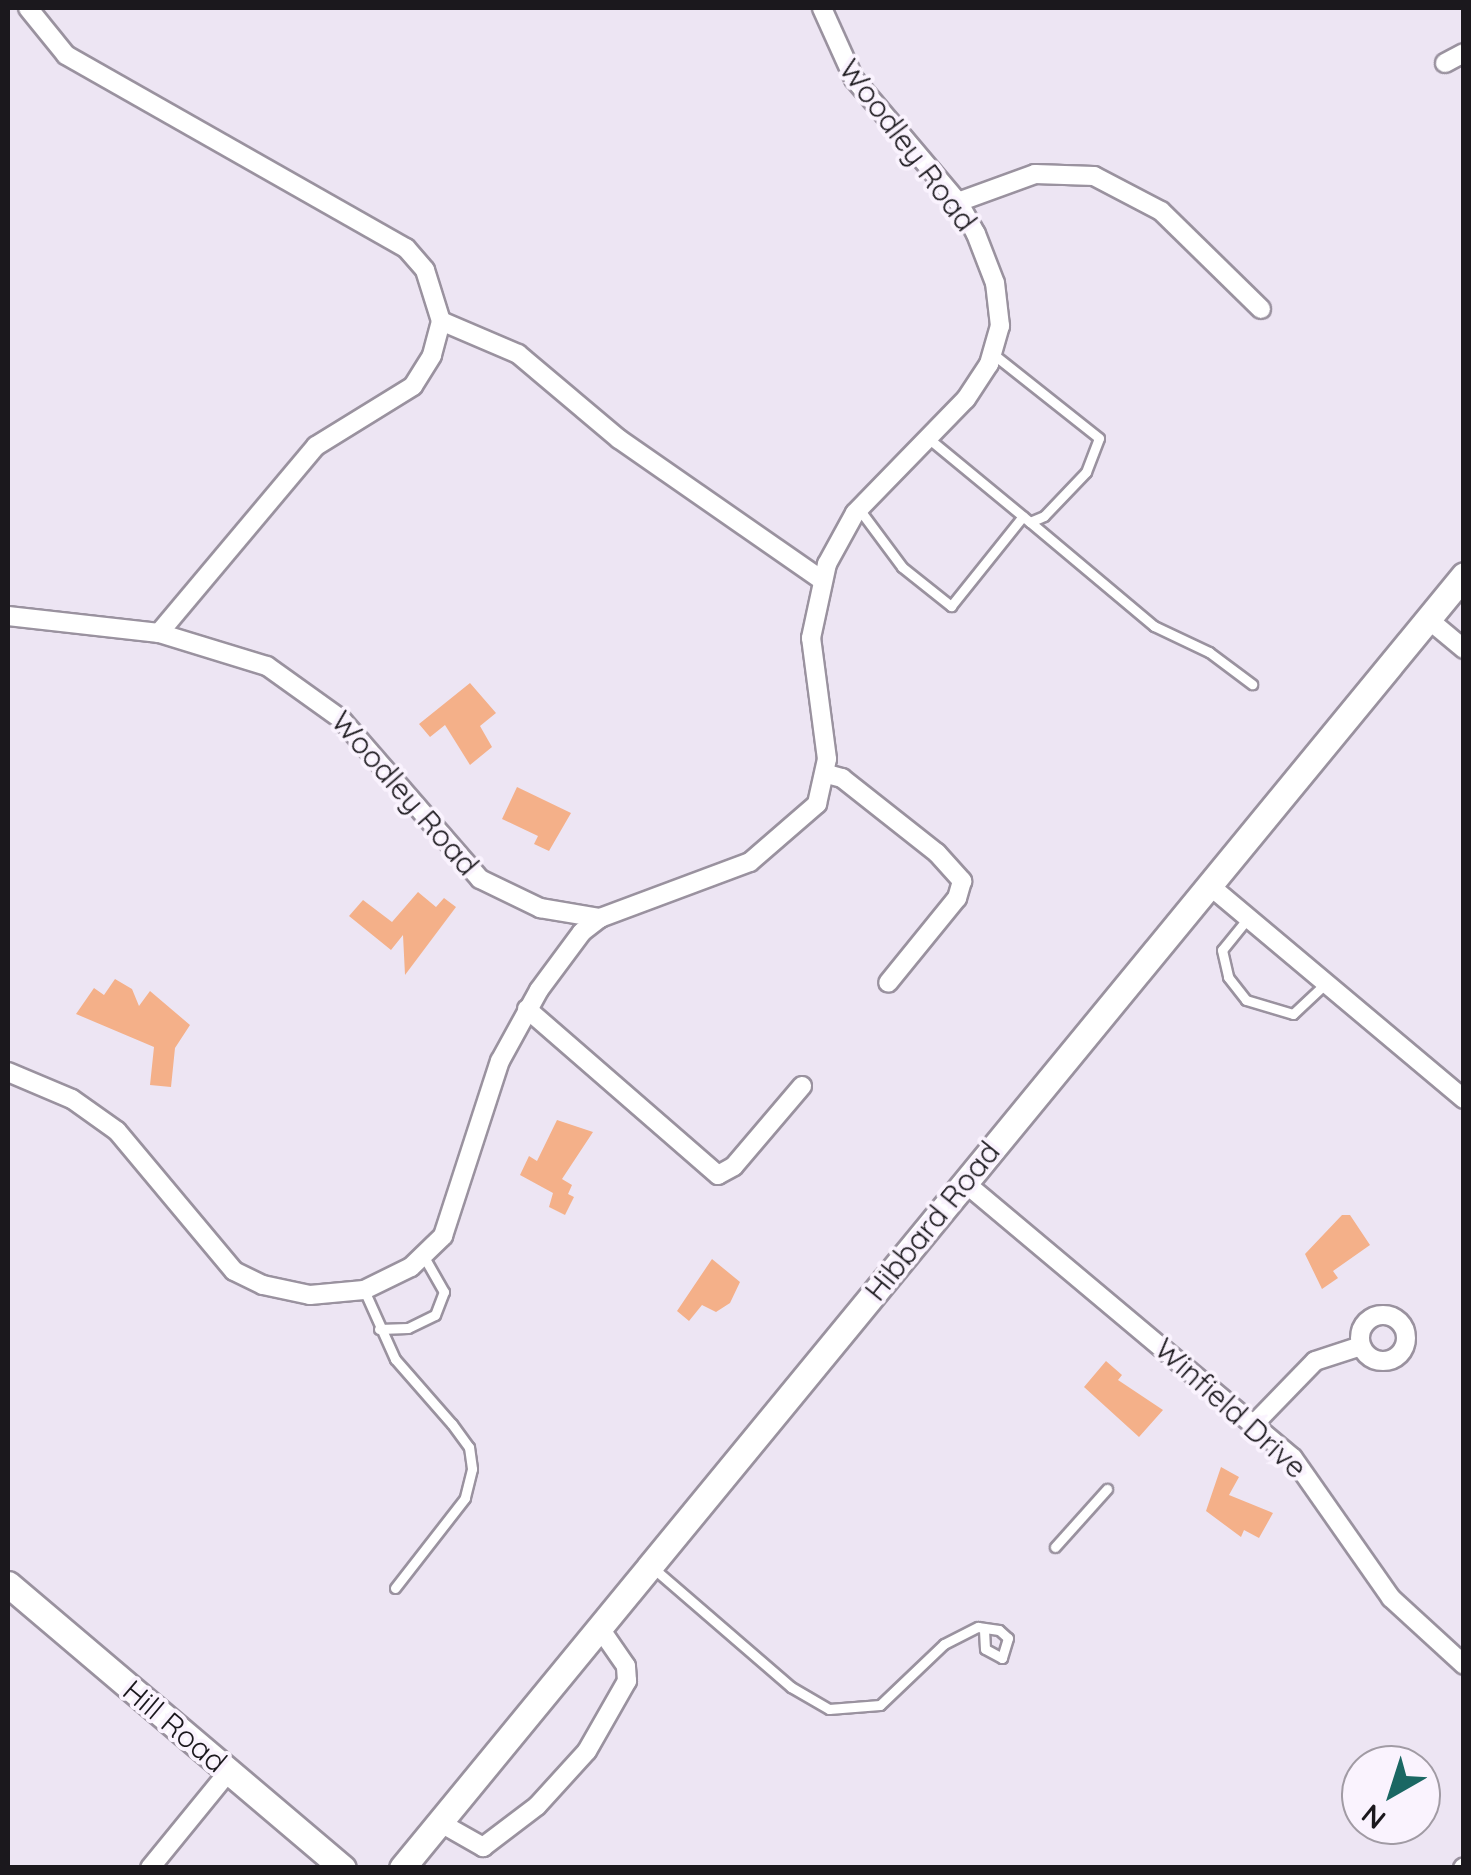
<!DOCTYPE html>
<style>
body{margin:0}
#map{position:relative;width:1471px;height:1875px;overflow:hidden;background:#ede5f3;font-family:Quicksand,sans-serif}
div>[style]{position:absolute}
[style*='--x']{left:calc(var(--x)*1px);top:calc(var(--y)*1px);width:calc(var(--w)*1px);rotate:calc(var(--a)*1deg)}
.building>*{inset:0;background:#f4b089}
.roads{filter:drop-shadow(2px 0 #9a929f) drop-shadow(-2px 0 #9a929f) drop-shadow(0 2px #9a929f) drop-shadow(0 -2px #9a929f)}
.lane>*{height:9px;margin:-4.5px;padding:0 4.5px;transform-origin:4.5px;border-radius:4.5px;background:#fff}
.street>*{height:18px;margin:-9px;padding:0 9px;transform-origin:9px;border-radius:9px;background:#fff}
.street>.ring{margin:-9px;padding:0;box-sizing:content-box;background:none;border:18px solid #fff;border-radius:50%}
.secondary>*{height:25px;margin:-12.5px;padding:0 12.5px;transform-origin:12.5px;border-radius:12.5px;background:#fff}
span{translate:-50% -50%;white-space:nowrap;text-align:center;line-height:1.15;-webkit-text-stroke:8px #faf3fe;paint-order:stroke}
.street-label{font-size:30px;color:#1b181d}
.frame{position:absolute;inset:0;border:10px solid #1b181d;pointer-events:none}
.north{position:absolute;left:1341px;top:1745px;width:100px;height:100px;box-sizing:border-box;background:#faf3fe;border:2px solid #a19ba4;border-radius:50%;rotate:219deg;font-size:28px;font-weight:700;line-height:40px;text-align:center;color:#1b181d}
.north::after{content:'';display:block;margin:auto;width:35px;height:45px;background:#1a6763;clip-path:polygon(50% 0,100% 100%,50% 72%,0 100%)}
</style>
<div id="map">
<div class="building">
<i style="clip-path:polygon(470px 683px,496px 713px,480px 726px,492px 747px,470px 765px,445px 725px,430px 737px,419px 724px)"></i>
<i style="clip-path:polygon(517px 787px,571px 813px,549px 851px,534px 844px,538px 836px,502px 819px)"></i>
<i style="clip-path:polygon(418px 892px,436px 907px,444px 898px,456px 907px,405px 975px,403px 935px,391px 950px,349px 916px,363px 900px,392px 922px)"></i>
<i style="clip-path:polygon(115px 979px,132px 989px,139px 1006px,150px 991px,190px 1025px,175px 1048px,171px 1087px,150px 1085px,154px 1047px,76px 1014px,94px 988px,104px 995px)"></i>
<i style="clip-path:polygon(557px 1120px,593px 1132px,562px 1179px,572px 1185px,568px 1194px,574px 1197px,565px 1215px,549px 1207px,553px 1193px,520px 1175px,529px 1156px,537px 1161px)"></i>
<i style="clip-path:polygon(1342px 1215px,1350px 1215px,1370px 1245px,1333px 1271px,1338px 1278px,1322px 1289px,1305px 1254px)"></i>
<i style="clip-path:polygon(712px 1259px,740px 1282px,730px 1303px,716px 1312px,702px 1305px,689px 1321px,677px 1311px)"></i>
<i style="clip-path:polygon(1106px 1361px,1122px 1375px,1118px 1380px,1163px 1410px,1139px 1437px,1084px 1387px)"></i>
<i style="clip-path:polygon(1221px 1467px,1239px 1477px,1229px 1495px,1273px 1513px,1259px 1538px,1244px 1530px,1241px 1537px,1206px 1511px)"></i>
</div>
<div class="roads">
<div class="lane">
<i style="--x:928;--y:438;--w:132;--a:39.5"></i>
<i style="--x:1030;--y:522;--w:15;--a:-23"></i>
<i style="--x:1044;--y:516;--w:61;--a:-46.3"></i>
<i style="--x:1086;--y:472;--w:36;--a:-69"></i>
<i style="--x:1099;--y:438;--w:135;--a:-141.6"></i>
<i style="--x:859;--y:509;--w:72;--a:53.4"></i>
<i style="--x:902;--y:567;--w:63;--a:38.5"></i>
<i style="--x:951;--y:606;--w:115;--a:-51.3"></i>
<i style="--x:1030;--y:522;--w:162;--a:40"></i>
<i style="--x:1154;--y:626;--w:61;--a:25.3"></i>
<i style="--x:1209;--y:652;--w:54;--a:36.7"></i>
<i style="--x:1248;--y:918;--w:41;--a:129.1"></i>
<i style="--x:1222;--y:950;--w:28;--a:77"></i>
<i style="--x:1228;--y:977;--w:29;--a:52"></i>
<i style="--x:1246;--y:1000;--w:49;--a:16.6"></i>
<i style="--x:1293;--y:1014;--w:45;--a:-43.2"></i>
<i style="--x:364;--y:1290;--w:76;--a:65.8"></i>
<i style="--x:395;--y:1359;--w:86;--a:48.8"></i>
<i style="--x:452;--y:1424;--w:29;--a:54"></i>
<i style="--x:469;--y:1447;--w:22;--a:82"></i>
<i style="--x:472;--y:1469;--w:30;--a:104"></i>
<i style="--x:465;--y:1498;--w:114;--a:127.9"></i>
<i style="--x:379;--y:1329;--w:29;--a:-2"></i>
<i style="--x:408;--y:1328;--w:30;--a:-26"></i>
<i style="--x:435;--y:1315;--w:25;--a:-69"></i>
<i style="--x:444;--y:1292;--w:40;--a:-119.7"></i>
<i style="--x:1055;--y:1547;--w:78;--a:-48.1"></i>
<i style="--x:652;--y:1567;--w:184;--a:40.8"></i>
<i style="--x:791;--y:1687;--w:44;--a:30.1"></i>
<i style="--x:829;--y:1709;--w:51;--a:-4.5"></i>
<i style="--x:880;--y:1705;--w:88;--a:-43.6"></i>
<i style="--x:944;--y:1644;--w:38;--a:-27"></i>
<i style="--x:978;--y:1627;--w:21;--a:8"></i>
<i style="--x:999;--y:1630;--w:12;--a:42"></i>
<i style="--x:1008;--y:1638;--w:21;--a:107"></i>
<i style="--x:1002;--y:1658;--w:19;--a:-152"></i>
<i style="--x:985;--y:1649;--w:21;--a:-93"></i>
</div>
<div class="street">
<i style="--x:28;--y:8;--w:60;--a:51"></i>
<i style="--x:66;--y:55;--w:391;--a:29.6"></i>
<i style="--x:406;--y:248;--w:29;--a:49"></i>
<i style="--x:425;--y:270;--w:53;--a:72.6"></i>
<i style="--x:441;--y:321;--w:84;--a:23.2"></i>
<i style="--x:518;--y:354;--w:132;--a:40.1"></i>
<i style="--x:619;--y:439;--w:247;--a:34.8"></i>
<i style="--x:1445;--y:63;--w:21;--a:-28"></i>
<i style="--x:958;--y:202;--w:82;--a:-20"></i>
<i style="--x:1035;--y:174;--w:59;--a:1.9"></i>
<i style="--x:1094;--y:176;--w:76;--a:27.6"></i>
<i style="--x:1161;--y:211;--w:140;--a:44.4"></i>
<i style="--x:8;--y:616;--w:152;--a:6.4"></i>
<i style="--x:159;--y:633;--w:113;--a:17"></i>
<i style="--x:267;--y:666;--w:91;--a:35.6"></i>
<i style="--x:341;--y:719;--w:212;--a:49"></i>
<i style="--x:480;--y:879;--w:67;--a:25.8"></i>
<i style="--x:540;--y:908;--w:61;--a:9.5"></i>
<i style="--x:1428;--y:619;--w:47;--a:39.8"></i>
<i style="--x:159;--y:633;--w:244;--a:-50"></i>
<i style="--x:316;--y:446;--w:114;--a:-31.7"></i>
<i style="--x:413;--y:386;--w:36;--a:-58"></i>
<i style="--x:432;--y:355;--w:35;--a:-75"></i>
<i style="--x:827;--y:774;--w:16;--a:15"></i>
<i style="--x:842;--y:778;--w:121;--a:38.3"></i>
<i style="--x:937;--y:853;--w:38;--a:48"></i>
<i style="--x:962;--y:881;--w:18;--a:106"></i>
<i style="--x:957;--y:898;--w:109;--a:129.1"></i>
<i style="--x:1209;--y:885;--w:333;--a:40"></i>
<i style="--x:527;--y:1009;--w:253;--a:41"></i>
<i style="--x:718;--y:1175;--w:18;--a:-29"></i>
<i style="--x:734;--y:1166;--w:105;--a:-49.6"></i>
<i style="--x:8;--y:1072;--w:69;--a:22.9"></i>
<i style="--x:72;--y:1099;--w:55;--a:35.4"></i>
<i style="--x:117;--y:1131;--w:182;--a:50.1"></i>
<i style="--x:234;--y:1271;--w:32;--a:26"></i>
<i style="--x:263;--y:1285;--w:48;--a:12"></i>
<i style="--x:310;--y:1295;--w:54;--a:-5.3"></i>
<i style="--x:364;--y:1290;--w:52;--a:-26.1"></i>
<i style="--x:411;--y:1267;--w:45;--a:-44.1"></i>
<i style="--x:443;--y:1236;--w:184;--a:-72"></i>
<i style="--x:500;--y:1061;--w:81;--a:-61.2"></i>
<i style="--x:539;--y:990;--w:72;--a:-53.4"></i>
<i style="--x:582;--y:932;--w:23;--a:-38"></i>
<i style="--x:600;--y:918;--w:160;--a:-20.5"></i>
<i style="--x:750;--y:862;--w:89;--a:-40.9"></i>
<i style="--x:817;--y:804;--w:46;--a:-77.5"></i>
<i style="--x:827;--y:759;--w:122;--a:-97.5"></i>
<i style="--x:811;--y:638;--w:76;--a:-77.8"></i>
<i style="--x:827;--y:564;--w:58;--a:-61.2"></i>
<i style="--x:855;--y:513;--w:159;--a:-45.8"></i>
<i style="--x:966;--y:399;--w:42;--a:-56.7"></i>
<i style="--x:989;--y:364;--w:40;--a:-74"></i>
<i style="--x:1000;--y:326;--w:43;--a:-96.6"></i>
<i style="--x:995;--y:283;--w:53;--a:-111.2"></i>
<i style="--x:976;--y:234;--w:37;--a:-119"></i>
<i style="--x:958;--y:202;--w:161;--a:-130.2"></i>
<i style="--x:854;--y:79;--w:78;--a:-114.3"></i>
<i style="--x:964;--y:1182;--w:429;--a:40"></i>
<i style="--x:1293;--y:1458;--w:171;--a:55"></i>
<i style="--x:1391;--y:1598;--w:99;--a:42.5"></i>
<i class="ring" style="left:1360px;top:1315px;width:28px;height:28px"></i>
<i style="--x:1255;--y:1423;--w:86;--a:-45.9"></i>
<i style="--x:1315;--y:1361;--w:48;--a:-18.1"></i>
<i style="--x:439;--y:1822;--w:51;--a:29.6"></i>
<i style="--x:483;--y:1847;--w:68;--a:-37.2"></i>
<i style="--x:537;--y:1806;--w:74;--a:-47.7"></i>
<i style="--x:587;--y:1751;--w:81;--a:-60.3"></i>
<i style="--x:627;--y:1681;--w:15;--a:-94"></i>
<i style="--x:626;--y:1666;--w:47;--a:-124.7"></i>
<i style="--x:150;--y:1868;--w:125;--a:-50.8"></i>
<i style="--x:1463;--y:1868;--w:1;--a:-45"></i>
</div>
<div class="secondary">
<i style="--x:8;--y:1584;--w:439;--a:40.3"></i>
<i style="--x:402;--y:1868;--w:1673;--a:-50.6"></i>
</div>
</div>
<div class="street-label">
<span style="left:908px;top:145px;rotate:53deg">Woodley Road</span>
<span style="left:405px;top:793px;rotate:49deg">Woodley Road</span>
<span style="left:932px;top:1221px;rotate:-51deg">Hibbard Road</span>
<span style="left:1231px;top:1408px;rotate:42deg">Winfield Drive</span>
<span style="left:175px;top:1726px;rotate:40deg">Hill Road</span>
</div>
<div class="frame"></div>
<div class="north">N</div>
</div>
